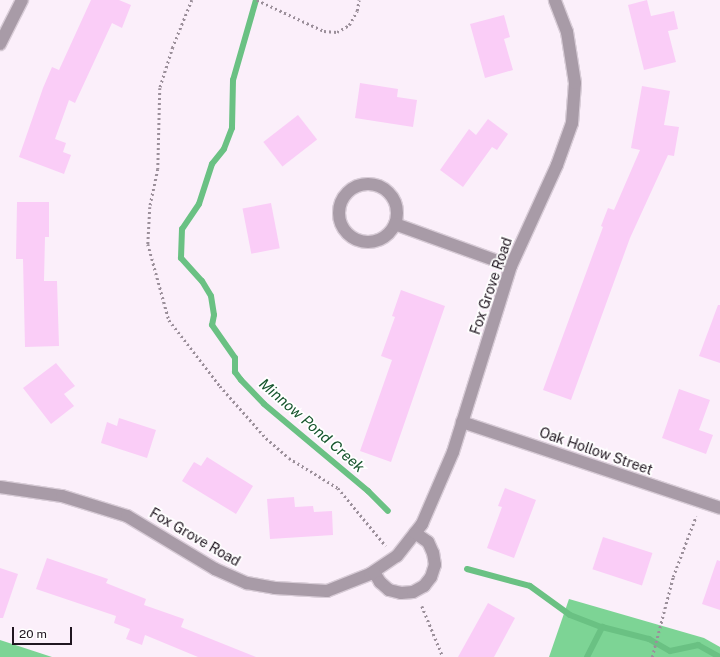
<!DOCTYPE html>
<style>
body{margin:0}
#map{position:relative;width:720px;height:657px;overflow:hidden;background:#fbeffa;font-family:"Public Sans",sans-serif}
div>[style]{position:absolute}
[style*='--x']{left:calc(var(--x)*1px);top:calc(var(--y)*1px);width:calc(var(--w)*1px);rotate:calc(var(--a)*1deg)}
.forest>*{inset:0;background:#7dd495}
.stream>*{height:6px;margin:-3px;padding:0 3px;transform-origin:3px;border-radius:3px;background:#6ac183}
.building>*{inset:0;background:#facdf7;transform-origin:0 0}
.path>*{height:2.5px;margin-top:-1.25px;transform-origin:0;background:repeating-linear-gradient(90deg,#9b8f9a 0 2px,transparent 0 5px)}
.roads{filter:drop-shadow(1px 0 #d8ccd7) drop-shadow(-1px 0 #d8ccd7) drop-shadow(0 1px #d8ccd7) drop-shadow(0 -1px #d8ccd7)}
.street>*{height:12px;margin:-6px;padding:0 6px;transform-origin:6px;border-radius:6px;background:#a89ba7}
.street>.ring{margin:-6px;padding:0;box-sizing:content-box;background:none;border:12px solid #a89ba7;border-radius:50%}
span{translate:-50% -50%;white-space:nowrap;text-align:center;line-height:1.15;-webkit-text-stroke:3.5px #fff;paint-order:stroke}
.street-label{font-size:14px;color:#201620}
.water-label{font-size:15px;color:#16552d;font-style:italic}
.scale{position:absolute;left:12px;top:627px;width:60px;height:18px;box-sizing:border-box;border:2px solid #201620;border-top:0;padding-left:5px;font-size:12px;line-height:14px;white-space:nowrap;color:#201620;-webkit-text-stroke:3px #fff;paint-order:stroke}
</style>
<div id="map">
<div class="forest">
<i style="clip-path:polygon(569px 599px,704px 638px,720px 647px,720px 657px,549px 657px)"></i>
<i style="clip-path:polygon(0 640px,52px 657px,0 657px)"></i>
</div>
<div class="stream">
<i style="--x:256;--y:0;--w:83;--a:106"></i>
<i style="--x:233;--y:80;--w:48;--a:91.2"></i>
<i style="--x:232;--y:128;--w:22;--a:111"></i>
<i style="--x:224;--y:149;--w:19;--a:129"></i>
<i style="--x:212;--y:164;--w:42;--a:108"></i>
<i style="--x:199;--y:204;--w:30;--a:124"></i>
<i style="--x:182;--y:229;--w:29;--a:92"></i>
<i style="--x:181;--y:258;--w:31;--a:48"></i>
<i style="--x:202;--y:281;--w:17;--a:59"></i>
<i style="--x:211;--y:296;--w:19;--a:81"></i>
<i style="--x:214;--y:315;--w:10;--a:101"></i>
<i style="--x:212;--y:325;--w:40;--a:55.1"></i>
<i style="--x:235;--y:358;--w:14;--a:90"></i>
<i style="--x:235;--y:372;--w:10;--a:53"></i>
<i style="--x:241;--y:380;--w:33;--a:46"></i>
<i style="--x:264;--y:404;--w:136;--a:39.9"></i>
<i style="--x:368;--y:491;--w:28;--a:45"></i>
<i style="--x:467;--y:569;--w:65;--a:15.1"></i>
<i style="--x:530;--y:586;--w:49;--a:35.9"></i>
<i style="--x:570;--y:615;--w:34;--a:21"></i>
<i style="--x:602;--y:627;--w:49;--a:14.3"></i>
<i style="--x:649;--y:639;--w:24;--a:30"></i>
<i style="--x:670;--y:651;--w:29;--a:-12"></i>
<i style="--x:698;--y:645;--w:25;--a:29"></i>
<i style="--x:587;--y:657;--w:34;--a:-63"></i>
</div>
<div class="building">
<i style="clip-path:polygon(91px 0,119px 0,131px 5px,122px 28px,112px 23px,75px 103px,69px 100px,55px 139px,66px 143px,63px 152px,71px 155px,64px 174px,19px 157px,43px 88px,52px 67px,59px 70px)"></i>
<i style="clip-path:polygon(647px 0,651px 16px,674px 11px,678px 29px,668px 31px,676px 62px,644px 70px,628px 5px)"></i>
<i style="clip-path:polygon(504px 15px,510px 37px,504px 39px,513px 70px,485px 78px,470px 24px)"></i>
<i style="clip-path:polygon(360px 83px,398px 89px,397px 97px,417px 100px,413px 127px,355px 118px)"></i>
<i style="clip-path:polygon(642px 86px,670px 91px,664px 125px,679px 127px,674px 156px,668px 155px,630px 238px,571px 400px,543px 390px,603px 227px,601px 226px,608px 208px,614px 210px,640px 150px,631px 148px)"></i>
<i style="left:298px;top:115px;width:31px;height:44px;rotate:52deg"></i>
<i style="clip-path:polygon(488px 119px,508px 134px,497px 150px,492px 147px,463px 187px,440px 170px,469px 129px,476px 135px)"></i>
<i style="clip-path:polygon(17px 202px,49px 202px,49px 237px,45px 237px,44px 281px,57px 281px,59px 346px,25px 347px,23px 259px,16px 259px)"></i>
<i style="left:271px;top:203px;width:46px;height:29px;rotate:79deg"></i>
<i style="clip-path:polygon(401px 290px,445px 306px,391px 462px,360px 451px,392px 360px,381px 356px,395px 317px,392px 316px)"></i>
<i style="clip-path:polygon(718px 305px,720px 305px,720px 363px,699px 356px)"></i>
<i style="clip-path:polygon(56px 363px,75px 386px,64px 394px,74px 406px,51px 424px,23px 388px)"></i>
<i style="clip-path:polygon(679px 389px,710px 400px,699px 430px,713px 435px,706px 454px,662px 438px)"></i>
<i style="clip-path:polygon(119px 418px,156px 430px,147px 458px,101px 443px,107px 422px,117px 426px)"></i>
<i style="clip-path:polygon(207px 457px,253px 486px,236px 514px,182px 481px,194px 462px,201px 466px)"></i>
<i style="clip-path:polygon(505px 488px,536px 500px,514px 558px,487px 548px,502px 507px,498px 506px)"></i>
<i style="clip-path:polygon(294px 497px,295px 507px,313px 506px,314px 512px,332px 511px,333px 535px,270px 539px,267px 499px)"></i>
<i style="left:603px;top:537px;width:52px;height:34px;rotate:18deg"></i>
<i style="clip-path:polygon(47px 558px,108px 579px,106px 583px,146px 599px,144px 605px,184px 619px,181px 627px,256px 657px,198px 657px,145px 635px,142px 645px,126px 639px,130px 629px,114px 623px,116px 616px,36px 589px)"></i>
<i style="clip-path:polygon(717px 560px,720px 561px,720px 610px,702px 604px)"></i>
<i style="clip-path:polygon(0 568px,18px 574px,3px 618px,0 618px)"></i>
<i style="clip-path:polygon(488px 603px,515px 618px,494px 657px,458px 657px)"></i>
</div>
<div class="path">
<i style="--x:192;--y:0;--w:51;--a:112"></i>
<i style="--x:173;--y:47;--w:43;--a:107.6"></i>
<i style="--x:160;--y:88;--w:81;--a:91.4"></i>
<i style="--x:158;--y:169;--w:39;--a:102"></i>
<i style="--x:150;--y:207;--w:37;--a:93"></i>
<i style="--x:148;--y:244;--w:79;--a:74.6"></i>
<i style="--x:169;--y:320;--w:83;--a:52.3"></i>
<i style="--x:220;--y:386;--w:69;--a:48.5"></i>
<i style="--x:266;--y:438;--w:30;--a:41"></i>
<i style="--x:289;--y:458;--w:57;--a:31.5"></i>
<i style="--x:338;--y:488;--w:75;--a:50.4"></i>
<i style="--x:257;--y:0;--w:74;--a:24.8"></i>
<i style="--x:324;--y:31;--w:13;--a:4"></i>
<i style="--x:337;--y:32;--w:14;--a:-30"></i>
<i style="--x:349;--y:25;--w:16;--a:-60"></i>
<i style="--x:357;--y:11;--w:11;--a:-80"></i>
<i style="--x:422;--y:606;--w:55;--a:67.6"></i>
<i style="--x:652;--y:657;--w:83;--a:-75.3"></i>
<i style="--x:673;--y:577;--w:65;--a:-69.3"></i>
</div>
<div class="roads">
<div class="street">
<i style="--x:0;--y:44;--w:49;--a:-63.4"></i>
<i class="ring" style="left:339px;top:184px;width:46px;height:46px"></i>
<i style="--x:395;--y:224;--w:123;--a:19.9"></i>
<i style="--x:462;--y:422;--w:272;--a:18.4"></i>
<i style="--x:0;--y:487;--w:63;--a:8.3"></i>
<i style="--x:62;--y:496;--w:68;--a:17.1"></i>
<i style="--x:127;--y:516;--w:103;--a:31.1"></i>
<i style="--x:215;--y:569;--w:35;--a:24"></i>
<i style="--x:247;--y:583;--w:28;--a:10"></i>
<i style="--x:275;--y:588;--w:52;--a:3.3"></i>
<i style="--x:327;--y:591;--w:46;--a:-21.6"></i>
<i style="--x:370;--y:574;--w:32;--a:-34"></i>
<i style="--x:397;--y:556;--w:41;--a:-52"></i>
<i style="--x:422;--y:524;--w:78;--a:-66.7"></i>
<i style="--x:453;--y:452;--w:195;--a:-72.7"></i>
<i style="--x:511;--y:266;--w:111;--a:-65.5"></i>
<i style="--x:557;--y:165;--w:45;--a:-70.3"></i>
<i style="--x:572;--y:123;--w:40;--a:-85.7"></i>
<i style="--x:575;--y:83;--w:52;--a:-98.9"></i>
<i style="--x:567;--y:32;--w:34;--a:-111"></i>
<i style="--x:374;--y:572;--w:12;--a:59"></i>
<i style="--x:380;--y:582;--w:12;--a:42"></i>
<i style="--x:389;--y:590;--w:12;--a:14"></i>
<i style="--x:401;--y:593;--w:12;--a:-5"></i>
<i style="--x:413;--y:592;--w:13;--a:-29"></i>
<i style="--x:424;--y:586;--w:11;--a:-52"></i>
<i style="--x:431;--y:577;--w:13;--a:-72"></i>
<i style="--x:435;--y:565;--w:12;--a:-99"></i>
<i style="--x:433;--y:553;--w:12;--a:-114"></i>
<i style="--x:428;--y:542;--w:16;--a:-145"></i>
</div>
</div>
<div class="street-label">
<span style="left:491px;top:286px;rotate:-71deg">Fox Grove Road</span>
<span style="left:596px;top:451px;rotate:19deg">Oak Hollow Street</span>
<span style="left:195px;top:537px;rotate:30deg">Fox Grove Road</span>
</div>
<div class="water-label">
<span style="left:312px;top:425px;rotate:41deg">Minnow Pond Creek</span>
</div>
<div class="scale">20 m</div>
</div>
